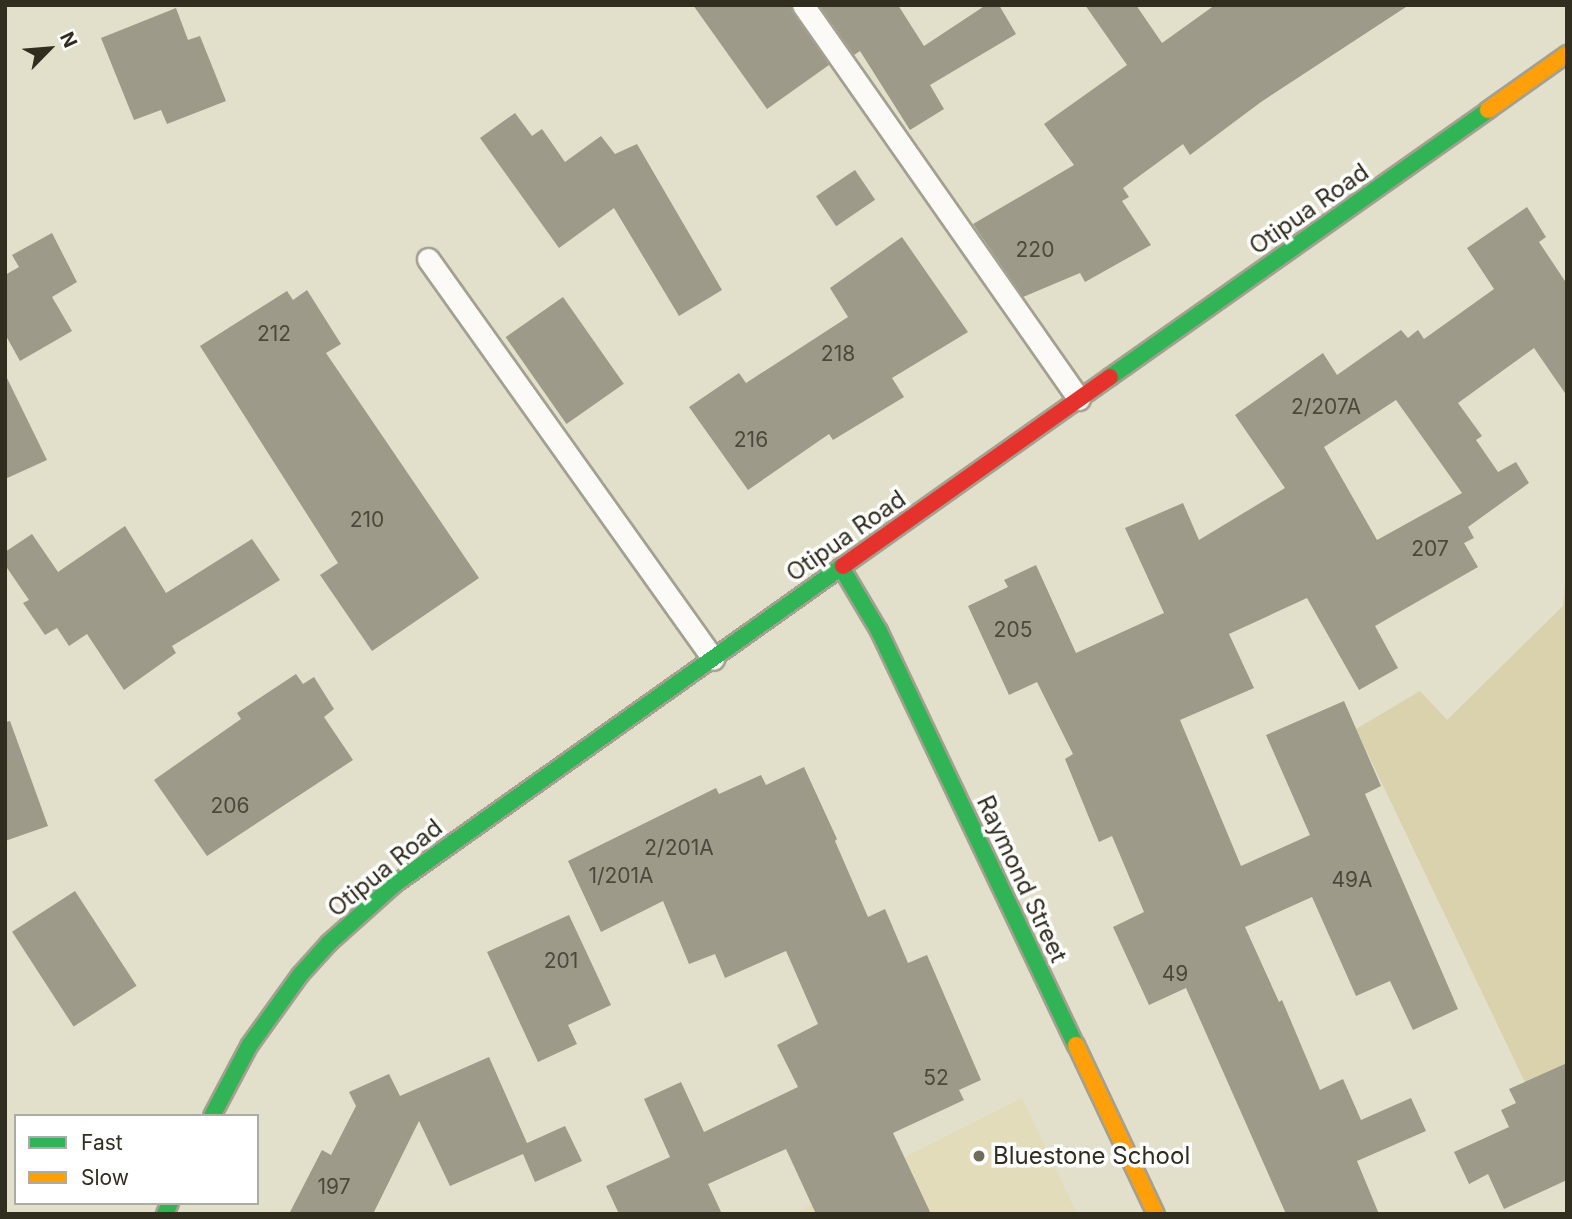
<!DOCTYPE html>
<style>
body{margin:0}
#map{position:relative;width:1572px;height:1219px;overflow:hidden;background:#e2dfca;font-family:Inter,sans-serif}
div>[style]{position:absolute}
[style*='--x']{left:calc(var(--x)*1px);top:calc(var(--y)*1px);width:calc(var(--w)*1px);rotate:calc(var(--a)*1deg)}
.built>*{inset:0;background:#e2dcba}
.green>*{inset:0;background:#d9d2ad}
.building>*{inset:0;background:#9d9a8a;transform-origin:0 0}
.roads{filter:drop-shadow(2px 0 #a3a090) drop-shadow(-2px 0 #a3a090) drop-shadow(0 2px #a3a090) drop-shadow(0 -2px #a3a090)}
.lane>*{height:21px;margin:-10.5px;padding:0 10.5px;transform-origin:10.5px;border-radius:10.5px;background:#fbfaf7}
.fast>*{height:16px;margin:-8px;padding:0 8px;transform-origin:8px;border-radius:8px;background:#30b455}
.slow>*{height:16px;margin:-8px;padding:0 8px;transform-origin:8px;border-radius:8px;background:#ff9f0a}
.jam>*{height:16px;margin:-8px;padding:0 8px;transform-origin:8px;border-radius:8px;background:#e5322d}
.dots>*{width:19px;height:19px;translate:-50% -50%;box-sizing:border-box;border:4px solid #fff;border-radius:50%}
span{translate:-50% -50%;white-space:nowrap;text-align:center;line-height:1.15;-webkit-text-stroke:7px #fff;paint-order:stroke}
.number-label{font-size:21px;color:#4c493a}
.number-label span{-webkit-text-stroke-width:0}
.street-label{font-size:24px;color:#312e1f}
.poi-label{font-size:24px;color:#312e1f}
.left{translate:0 -50%;text-align:left}
.frame{position:absolute;inset:0;border:7px solid #312e1f;pointer-events:none}
.legend{position:absolute;left:14px;top:1114px;width:245px;height:91px;box-sizing:border-box;background:#fff;border:2px solid #adaba5;margin:0;padding:9px 12px;list-style:none;font-size:21px;color:#312e1f}
.legend li{display:flex;align-items:center;gap:14px;height:35px}
.legend b{width:35px;border:2px solid #adaba5}
.north{position:absolute;left:14px;top:14px;width:70px;height:70px;-webkit-text-stroke:5px #fff;paint-order:stroke;rotate:65deg;font-size:19px;font-weight:700;line-height:28px;text-align:center;color:#312e1f}
.north::after{content:'';display:block;margin:auto;width:24px;height:32px;background:#312e1f;clip-path:polygon(50% 0,100% 100%,50% 72%,0 100%)}
</style>
<div id="map">
<div class="built">
<i style="clip-path:polygon(1022px 1098px,1077px 1214px,793px 1214px)"></i>
</div>
<div class="green">
<i style="clip-path:polygon(1567px 561px,1567px 1170px,1356px 729px,1420px 691px,1447px 720px,1563px 606px)"></i>
</div>
<div class="building">
<i style="clip-path:polygon(693px 5px,790px 5px,829px 65px,767px 109px)"></i>
<i style="clip-path:polygon(819px 5px,898px 5px,924px 46px,986px 5px,999px 5px,1016px 34px,930px 85px,944px 109px,910px 130px,860px 51px,854px 55px)"></i>
<i style="clip-path:polygon(1085px 5px,1136px 5px,1162px 43px,1215px 5px,1409px 5px,1261px 102px,1190px 155px,1183px 144px,1123px 188px,1129px 197px,1122px 201px,1151px 245px,1085px 282px,1080px 273px,1023px 297px,973px 224px,1074px 165px,1044px 124px,1127px 65px)"></i>
<i style="clip-path:polygon(176px 8px,188px 40px,200px 36px,226px 101px,167px 124px,161px 110px,134px 120px,101px 38px)"></i>
<i style="clip-path:polygon(515px 113px,532px 136px,542px 129px,565px 162px,601px 136px,615px 154px,637px 144px,722px 290px,679px 316px,614px 208px,559px 248px,480px 138px)"></i>
<i style="left:855px;top:170px;width:36px;height:47px;rotate:56deg"></i>
<i style="clip-path:polygon(evenodd,1527px 207px,1546px 237px,1539px 242px,1567px 284px,1567px 396px,1534px 348px,1458px 403px,1482px 436px,1476px 440px,1498px 472px,1516px 462px,1529px 483px,1468px 527px,1474px 538px,1464px 543px,1478px 567px,1375px 626px,1398px 668px,1359px 690px,1307px 598px,1229px 634px,1254px 688px,1180px 720px,1241px 866px,1310px 835px,1266px 735px,1344px 701px,1381px 786px,1365px 794px,1458px 1009px,1413px 1030px,1390px 981px,1356px 996px,1312px 897px,1245px 927px,1279px 1002px,1282px 1000px,1320px 1090px,1343px 1079px,1361px 1120px,1411px 1098px,1426px 1131px,1357px 1161px,1379px 1214px,1286px 1214px,1186px 988px,1149px 1005px,1113px 927px,1144px 912px,1112px 836px,1099px 842px,1065px 759px,1073px 754px,1037px 682px,1009px 695px,968px 606px,1008px 587px,1004px 580px,1036px 565px,1076px 653px,1164px 613px,1125px 528px,1183px 503px,1199px 540px,1285px 488px,1235px 415px,1323px 353px,1337px 375px,1401px 330px,1408px 338px,1418px 330px,1424px 339px,1494px 289px,1467px 248px,1527px 207px,1396px 400px,1462px 493px,1377px 540px,1324px 447px,1396px 400px)"></i>
<i style="clip-path:polygon(52px 233px,77px 282px,52px 297px,72px 331px,20px 361px,5px 334px,5px 275px,19px 267px,12px 255px)"></i>
<i style="clip-path:polygon(902px 237px,968px 332px,892px 378px,904px 397px,833px 440px,829px 434px,748px 490px,689px 407px,739px 373px,746px 383px,848px 317px,830px 288px)"></i>
<i style="clip-path:polygon(307px 290px,341px 344px,326px 353px,479px 578px,372px 651px,320px 575px,338px 563px,200px 346px,287px 291px,293px 300px)"></i>
<i style="left:563px;top:297px;width:106px;height:70px;rotate:55deg"></i>
<i style="clip-path:polygon(5px 374px,47px 460px,5px 479px)"></i>
<i style="clip-path:polygon(125px 526px,166px 593px,252px 539px,280px 580px,172px 646px,176px 653px,124px 690px,87px 634px,69px 646px,57px 628px,45px 635px,23px 603px,29px 600px,5px 565px,5px 552px,32px 534px,58px 572px)"></i>
<i style="clip-path:polygon(296px 674px,303px 684px,314px 677px,334px 709px,324px 717px,353px 760px,207px 856px,154px 780px,241px 719px,237px 713px)"></i>
<i style="clip-path:polygon(10px 721px,48px 826px,5px 841px,5px 722px)"></i>
<i style="clip-path:polygon(804px 767px,837px 839px,835px 841px,868px 917px,885px 909px,908px 963px,927px 955px,981px 1080px,959px 1090px,964px 1100px,893px 1133px,931px 1214px,816px 1214px,786px 1149px,708px 1184px,722px 1214px,619px 1214px,606px 1186px,670px 1157px,644px 1099px,681px 1082px,704px 1132px,798px 1087px,777px 1045px,818px 1024px,786px 951px,725px 978px,715px 954px,689px 964px,663px 901px,601px 932px,568px 861px,716px 788px,719px 794px,761px 775px,766px 785px)"></i>
<i style="left:75px;top:891px;width:113px;height:75px;rotate:57deg"></i>
<i style="clip-path:polygon(569px 915px,611px 1005px,568px 1025px,577px 1044px,538px 1062px,487px 952px)"></i>
<i style="clip-path:polygon(489px 1057px,527px 1143px,565px 1126px,582px 1161px,535px 1182px,523px 1154px,450px 1186px,419px 1121px,373px 1214px,289px 1214px,322px 1150px,331px 1155px,356px 1106px,349px 1092px,389px 1074px,400px 1096px)"></i>
<i style="clip-path:polygon(1567px 1063px,1567px 1180px,1504px 1209px,1488px 1174px,1469px 1184px,1454px 1152px,1509px 1127px,1501px 1110px,1516px 1103px,1509px 1089px)"></i>
</div>
<div class="roads">
<div class="lane">
<i style="--x:803;--y:5;--w:481;--a:55"></i>
<i style="--x:428;--y:259;--w:491;--a:54.5"></i>
</div>
<div class="fast">
<i style="--x:1110;--y:377;--w:463;--a:-35.2"></i>
<i style="--x:841;--y:567;--w:74;--a:59.3"></i>
<i style="--x:879;--y:631;--w:458;--a:64.6"></i>
<i style="--x:212;--y:1116;--w:79;--a:-62.1"></i>
<i style="--x:249;--y:1046;--w:87;--a:-54.3"></i>
<i style="--x:300;--y:975;--w:43;--a:-47.8"></i>
<i style="--x:329;--y:943;--w:89;--a:-41.8"></i>
<i style="--x:395;--y:884;--w:549;--a:-35.37"></i>
<i style="--x:165;--y:1214;--w:12;--a:-66"></i>
</div>
<div class="slow">
<i style="--x:1488;--y:110;--w:97;--a:-35.3"></i>
<i style="--x:1076;--y:1045;--w:187;--a:64.7"></i>
</div>
<div class="jam">
<i style="--x:843;--y:566;--w:327;--a:-35.3"></i>
</div>
</div>
<div class="dots">
<i style="left:979px;top:1156px;background:#6f6c5b"></i>
</div>
<div class="number-label">
<span style="left:1035px;top:250px">220</span>
<span style="left:274px;top:334px">212</span>
<span style="left:838px;top:354px">218</span>
<span style="left:1326px;top:407px">2/207A</span>
<span style="left:751px;top:440px">216</span>
<span style="left:367px;top:520px">210</span>
<span style="left:1430px;top:549px">207</span>
<span style="left:1013px;top:630px">205</span>
<span style="left:230px;top:806px">206</span>
<span style="left:679px;top:848px">2/201A</span>
<span style="left:621px;top:876px">1/201A</span>
<span style="left:1352px;top:880px">49A</span>
<span style="left:561px;top:961px">201</span>
<span style="left:1175px;top:974px">49</span>
<span style="left:936px;top:1078px">52</span>
<span style="left:334px;top:1187px">197</span>
</div>
<div class="street-label">
<span style="left:1309px;top:209px;rotate:-35deg">Otipua Road</span>
<span style="left:846px;top:536px;rotate:-35deg">Otipua Road</span>
<span style="left:385px;top:868px;rotate:-39deg">Otipua Road</span>
<span style="left:1022px;top:879px;rotate:65deg">Raymond Street</span>
</div>
<div class="poi-label">
<span class="left" style="left:993px;top:1156px">Bluestone School</span>
</div>
<div class="frame"></div>
<ul class="legend">
<li><b style="height:9px;background:#30b455"></b>Fast</li>
<li><b style="height:9px;background:#ff9f0a"></b>Slow</li>
</ul>
<div class="north">N</div>
</div>
